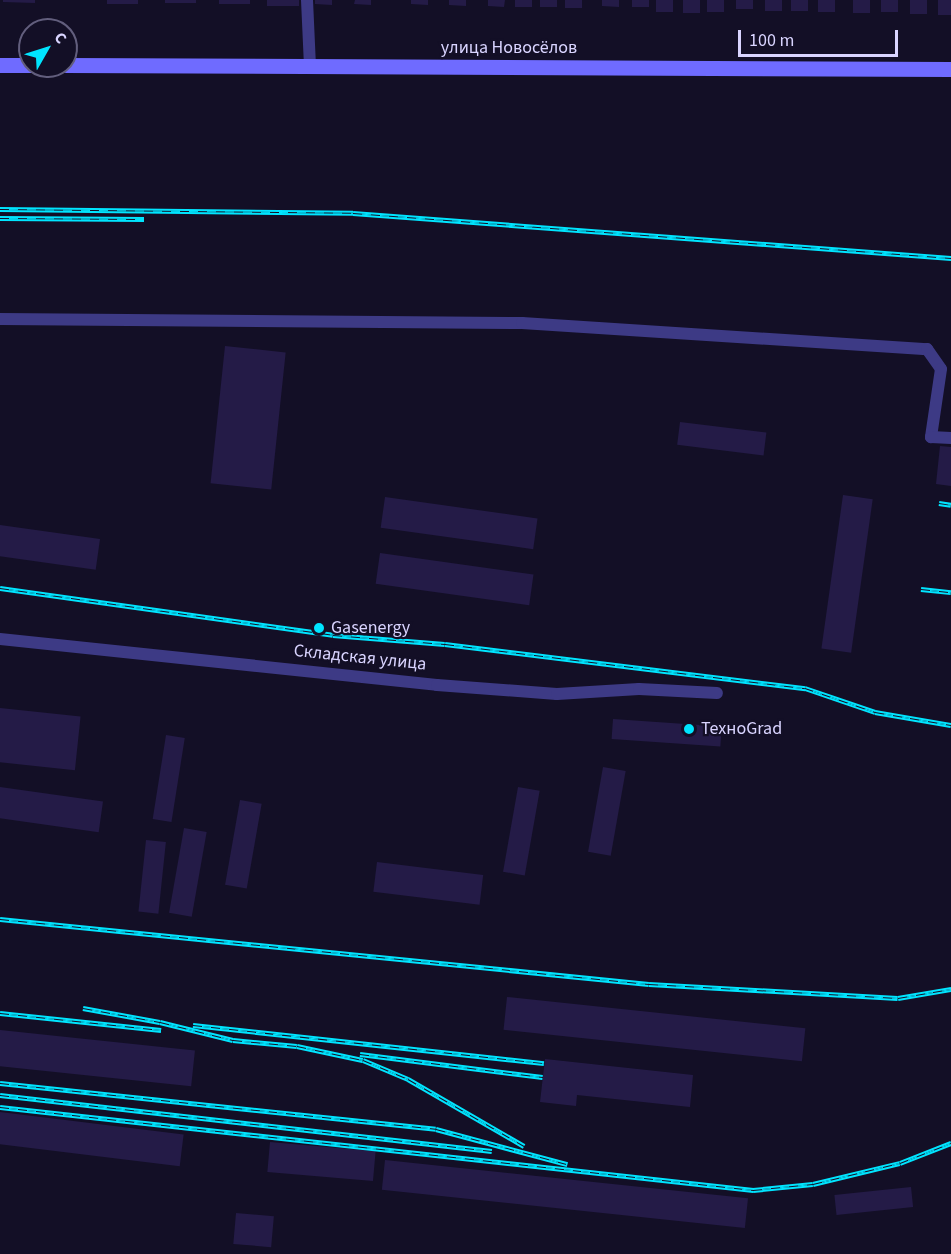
<!DOCTYPE html>
<meta charset="utf-8">
<style>
body{margin:0}
#map{position:relative;width:951px;height:1254px;overflow:hidden;background:#130f26;font-family:"Source Sans 3",sans-serif}
div>[style]{position:absolute}
[style*='--x']{left:calc(var(--x)*1px);top:calc(var(--y)*1px);width:calc(var(--w)*1px);rotate:calc(var(--a)*1deg)}
.building>*{inset:0;background:#241b47;transform-origin:0 0}
.street>*{height:12px;margin:-6px;padding:0 6px;transform-origin:6px;border-radius:6px;background:#3d3a85}
.secondary>*{height:15px;margin:-7.5px;padding:0 7.5px;transform-origin:7.5px;border-radius:7.5px;background:#6f6bff}
.rail>*{height:5px;margin-top:-2.5px;transform-origin:0;background:repeating-linear-gradient(90deg,#130f26 0 9px,#00e5ff 0 18px);box-sizing:border-box;border-block:2px solid #00e5ff}
.dots>*{width:16px;height:16px;translate:-50% -50%;box-sizing:border-box;border:3px solid #130f26;border-radius:50%}
span{translate:-50% -50%;white-space:nowrap;text-align:center;line-height:1.15;-webkit-text-stroke:4.5px #130f26;paint-order:stroke}
.street-label{font-size:18px;color:#d9d4ff}
.poi-label{font-size:18px;color:#d9d4ff}
.left{translate:0 -50%;text-align:left}
.north{position:absolute;left:18px;top:18px;width:60px;height:60px;box-sizing:border-box;background:#130f26;border:2px solid #625e7d;border-radius:50%;rotate:51deg;font-size:16px;font-weight:700;line-height:24px;text-align:center;color:#d9d4ff}
.north::after{content:'';display:block;margin:auto;width:21px;height:27px;background:#00e5ff;clip-path:polygon(50% 0,100% 100%,50% 72%,0 100%)}
.scale{position:absolute;left:738px;top:30px;width:160px;height:27px;box-sizing:border-box;border:3px solid #d9d4ff;border-top:0;padding-left:8px;font-size:18px;line-height:21px;white-space:nowrap;color:#d9d4ff;-webkit-text-stroke:4px #130f26;paint-order:stroke}
</style>
<div id="map">
<div class="building">
<i style="clip-path:polygon(3px 0,35px 0,35px 3px,3px 2px)"></i>
<i style="left:107px;top:0;width:31px;height:4px"></i>
<i style="left:165px;top:0;width:31px;height:3px"></i>
<i style="left:219px;top:0;width:31px;height:4px"></i>
<i style="left:267px;top:0;width:32px;height:6px"></i>
<i style="clip-path:polygon(315px 0,332px 0,332px 5px,315px 4px)"></i>
<i style="clip-path:polygon(355px 0,371px 0,371px 5px,354px 4px)"></i>
<i style="clip-path:polygon(411px 0,428px 0,428px 5px,411px 4px)"></i>
<i style="clip-path:polygon(449px 0,466px 0,466px 6px,449px 5px)"></i>
<i style="clip-path:polygon(488px 0,505px 0,504px 7px,488px 6px)"></i>
<i style="left:515px;top:0;width:17px;height:7px"></i>
<i style="left:540px;top:0;width:17px;height:7px"></i>
<i style="left:565px;top:0;width:17px;height:8px"></i>
<i style="clip-path:polygon(602px 0,619px 0,619px 7px,602px 6px)"></i>
<i style="left:632px;top:0;width:17px;height:7px"></i>
<i style="left:656px;top:0;width:17px;height:12px"></i>
<i style="left:683px;top:0;width:17px;height:13px"></i>
<i style="left:707px;top:0;width:17px;height:12px"></i>
<i style="left:736px;top:0;width:17px;height:9px"></i>
<i style="left:765px;top:0;width:17px;height:11px"></i>
<i style="left:791px;top:0;width:17px;height:11px"></i>
<i style="left:818px;top:0;width:17px;height:12px"></i>
<i style="left:853px;top:0;width:17px;height:13px"></i>
<i style="left:881px;top:0;width:17px;height:12px"></i>
<i style="left:910px;top:0;width:17px;height:14px"></i>
<i style="left:938px;top:0;width:13px;height:15px"></i>
<i style="left:225px;top:346px;width:61px;height:138px;rotate:6deg"></i>
<i style="left:680px;top:422px;width:87px;height:23px;rotate:7deg"></i>
<i style="clip-path:polygon(940px 446px,951px 447px,951px 486px,936px 484px)"></i>
<i style="left:843px;top:495px;width:30px;height:155px;rotate:8deg"></i>
<i style="left:385px;top:497px;width:154px;height:31px;rotate:8deg"></i>
<i style="left:0;top:525px;width:101px;height:31px;rotate:8deg"></i>
<i style="left:380px;top:553px;width:155px;height:31px;rotate:8deg"></i>
<i style="left:0;top:708px;width:81px;height:54px;rotate:6deg"></i>
<i style="left:613px;top:719px;width:109px;height:20px;rotate:4deg"></i>
<i style="left:166px;top:735px;width:19px;height:85px;rotate:9deg"></i>
<i style="left:603px;top:767px;width:23px;height:86px;rotate:10deg"></i>
<i style="left:0;top:787px;width:104px;height:31px;rotate:8deg"></i>
<i style="left:518px;top:787px;width:22px;height:86px;rotate:10deg"></i>
<i style="left:240px;top:800px;width:22px;height:86px;rotate:10deg"></i>
<i style="left:184px;top:828px;width:23px;height:86px;rotate:10deg"></i>
<i style="left:146px;top:840px;width:20px;height:72px;rotate:6deg"></i>
<i style="left:377px;top:862px;width:107px;height:30px;rotate:7deg"></i>
<i style="left:507px;top:997px;width:300px;height:33px;rotate:6deg"></i>
<i style="left:0;top:1030px;width:196px;height:36px;rotate:6deg"></i>
<i style="clip-path:polygon(545px 1059px,693px 1075px,690px 1107px,577px 1095px,576px 1106px,540px 1102px)"></i>
<i style="left:0;top:1112px;width:185px;height:32px;rotate:7deg"></i>
<i style="left:270px;top:1142px;width:106px;height:30px;rotate:5deg"></i>
<i style="left:385px;top:1160px;width:365px;height:30px;rotate:6deg"></i>
<i style="left:911px;top:1187px;width:20px;height:77px;rotate:84deg"></i>
<i style="left:236px;top:1213px;width:38px;height:31px;rotate:5deg"></i>
</div>
<div class="street">
<i style="--x:307;--y:0;--w:66;--a:87.4"></i>
<i style="--x:0;--y:319;--w:522;--a:0.44"></i>
<i style="--x:522;--y:323;--w:406;--a:3.7"></i>
<i style="--x:927;--y:349;--w:24;--a:55"></i>
<i style="--x:941;--y:369;--w:69;--a:98.4"></i>
<i style="--x:931;--y:437;--w:20;--a:3"></i>
<i style="--x:0;--y:639;--w:439;--a:6"></i>
<i style="--x:437;--y:685;--w:120;--a:4.3"></i>
<i style="--x:557;--y:694;--w:82;--a:-3.5"></i>
<i style="--x:639;--y:689;--w:78;--a:2.9"></i>
</div>
<div class="secondary">
<i style="--x:0;--y:65;--w:30;--a:0"></i>
<i style="--x:66;--y:65;--w:885;--a:0.26"></i>
</div>
<div class="rail">
<i style="--x:0;--y:209;--w:353;--a:0.6"></i>
<i style="--x:353;--y:213;--w:600;--a:4.3"></i>
<i style="--x:0;--y:218;--w:144;--a:0.4"></i>
<i style="--x:939;--y:503;--w:12;--a:9"></i>
<i style="--x:0;--y:588;--w:336;--a:8"></i>
<i style="--x:333;--y:635;--w:112;--a:4.6"></i>
<i style="--x:445;--y:644;--w:363;--a:7"></i>
<i style="--x:805;--y:688;--w:74;--a:18.9"></i>
<i style="--x:875;--y:712;--w:77;--a:9.7"></i>
<i style="--x:921;--y:589;--w:30;--a:6"></i>
<i style="--x:0;--y:919;--w:652;--a:5.72"></i>
<i style="--x:649;--y:984;--w:249;--a:3.2"></i>
<i style="--x:898;--y:998;--w:54;--a:-9.6"></i>
<i style="--x:83;--y:1008;--w:78;--a:10.3"></i>
<i style="--x:160;--y:1022;--w:75;--a:13.9"></i>
<i style="--x:233;--y:1040;--w:64;--a:5.4"></i>
<i style="--x:297;--y:1046;--w:67;--a:12"></i>
<i style="--x:363;--y:1060;--w:49;--a:22.9"></i>
<i style="--x:408;--y:1079;--w:134;--a:30"></i>
<i style="--x:0;--y:1013;--w:162;--a:6"></i>
<i style="--x:193;--y:1025;--w:353;--a:6.2"></i>
<i style="--x:360;--y:1054;--w:184;--a:7.2"></i>
<i style="--x:0;--y:1083;--w:438;--a:6"></i>
<i style="--x:436;--y:1129;--w:136;--a:15"></i>
<i style="--x:0;--y:1095;--w:495;--a:6.5"></i>
<i style="--x:0;--y:1107;--w:758;--a:6.29"></i>
<i style="--x:753;--y:1190;--w:60;--a:-5.7"></i>
<i style="--x:813;--y:1184;--w:89;--a:-13.6"></i>
<i style="--x:900;--y:1163;--w:55;--a:-21.4"></i>
</div>
<div class="dots">
<i style="left:319px;top:628px;background:#00e5ff"></i>
<i style="left:689px;top:729px;background:#00e5ff"></i>
</div>
<div class="street-label">
<span style="left:509px;top:48px">улица Новосёлов</span>
<span style="left:360px;top:658px;rotate:6deg">Складская улица</span>
</div>
<div class="poi-label">
<span class="left" style="left:331px;top:628px">Gasenergy</span>
<span class="left" style="left:701px;top:729px">ТехноGrad</span>
</div>
<div class="north">С</div>
<div class="scale">100 m</div>
</div>
